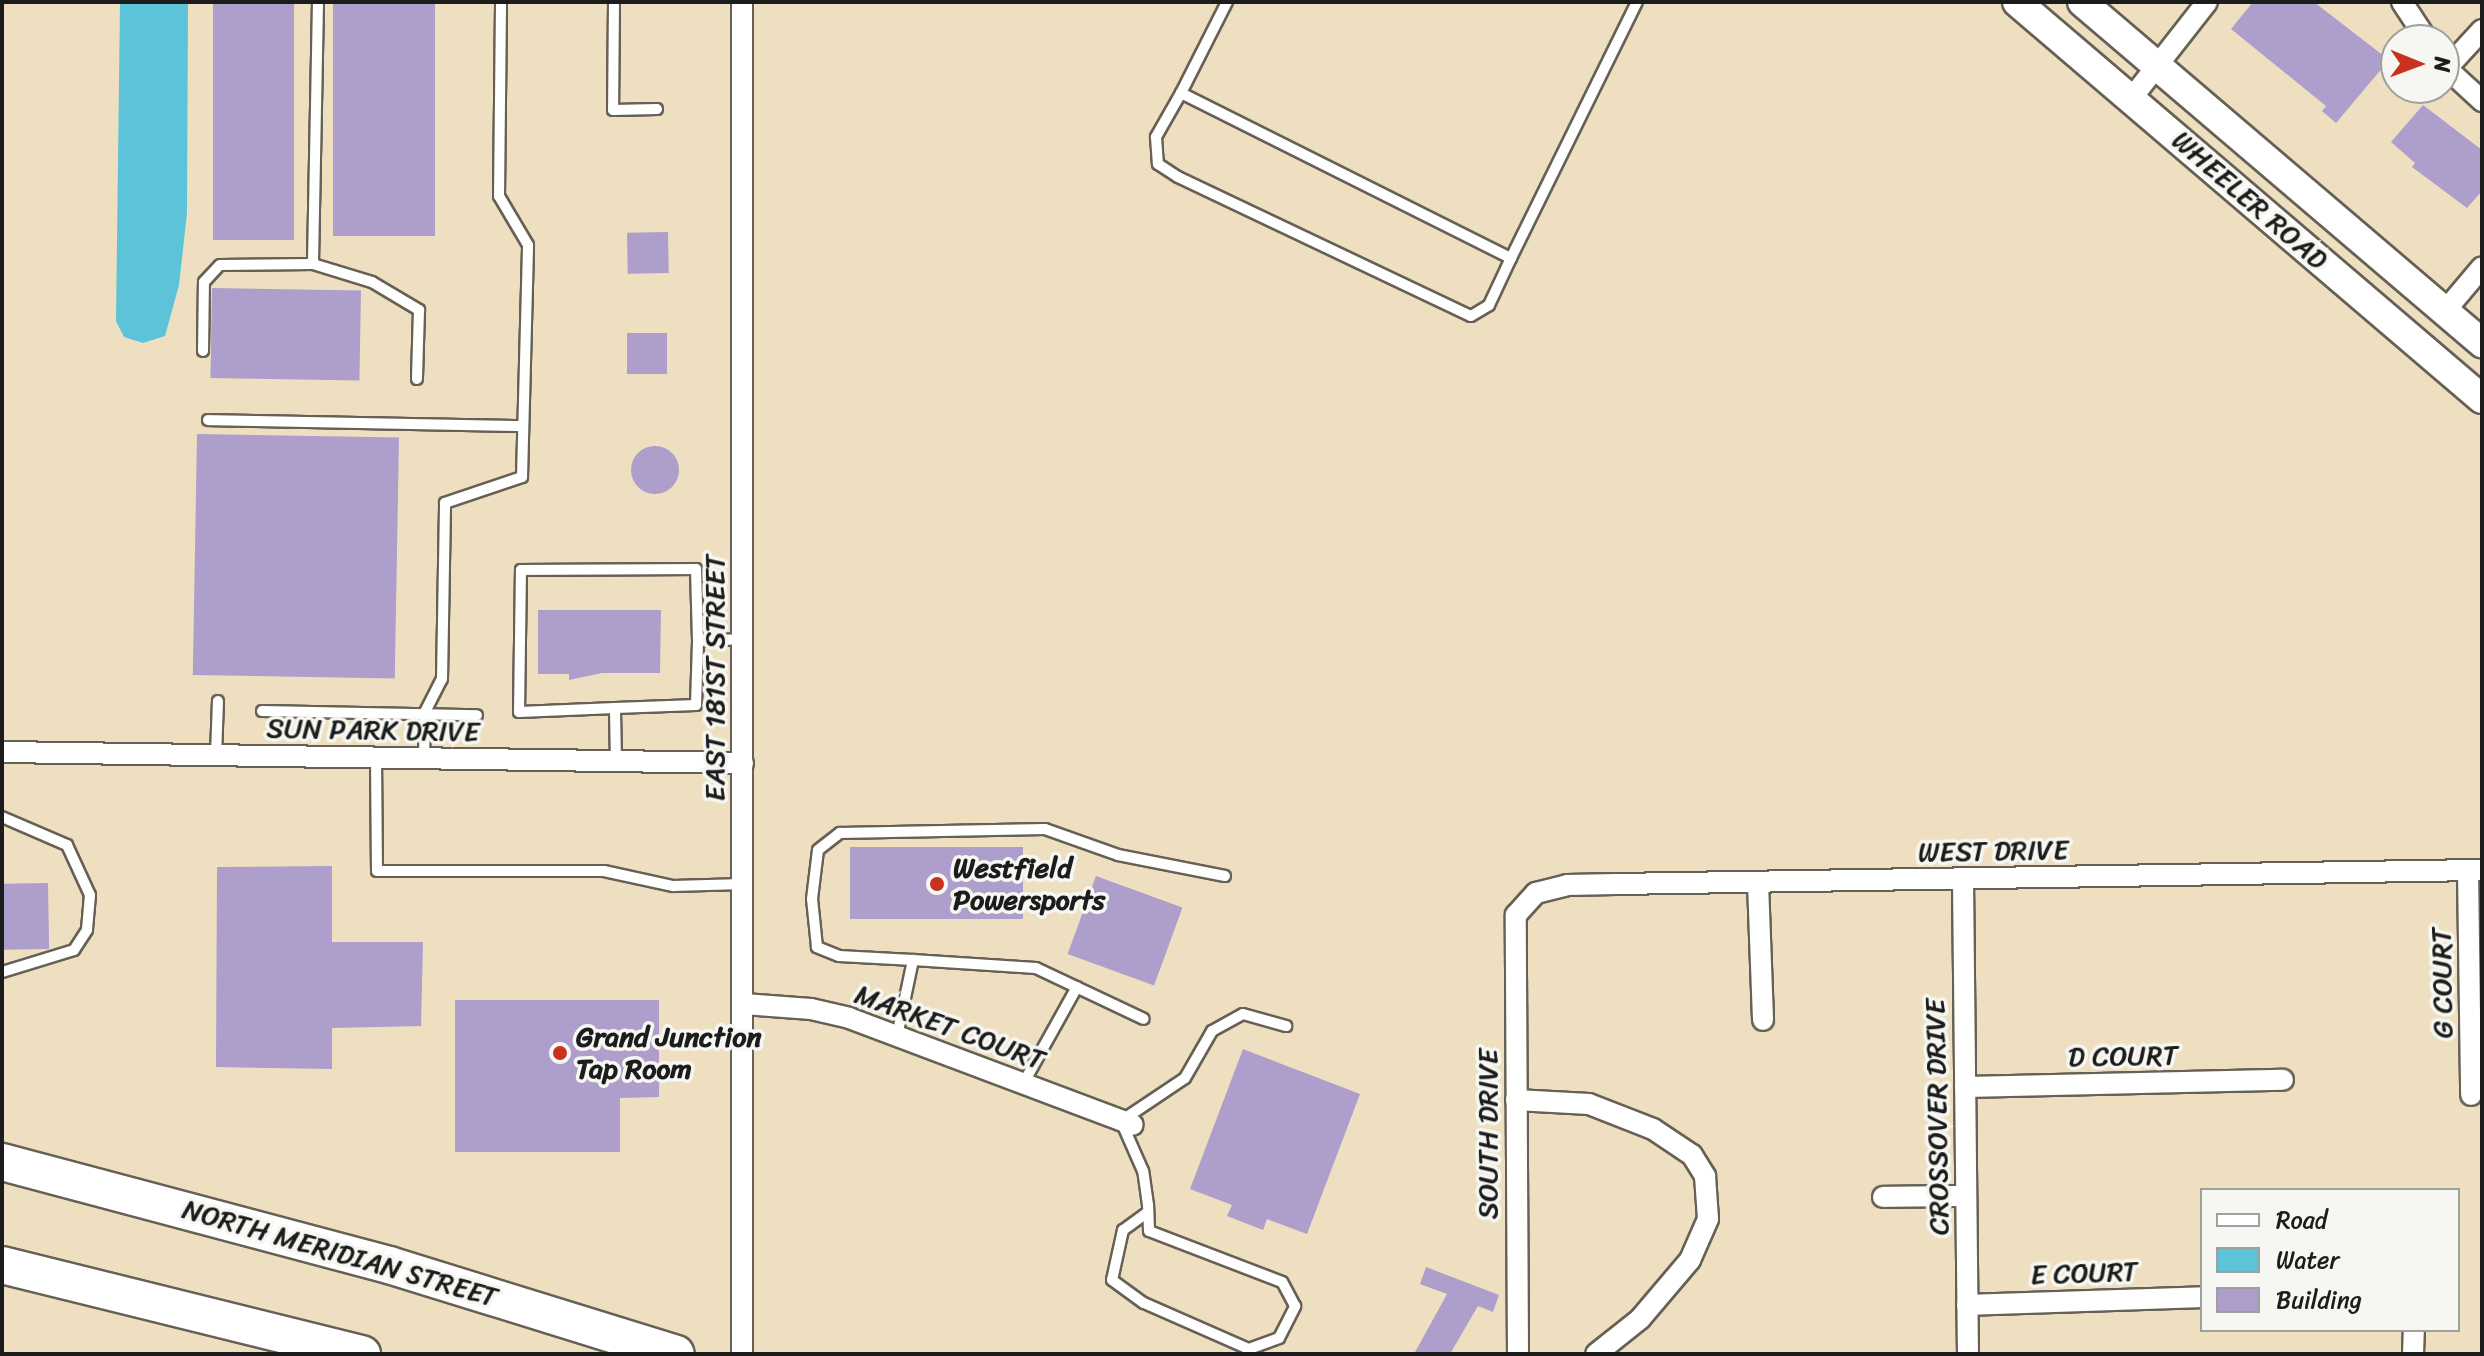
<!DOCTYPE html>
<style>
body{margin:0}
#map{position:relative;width:2484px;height:1356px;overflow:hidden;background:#eedfc0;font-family:Sriracha,sans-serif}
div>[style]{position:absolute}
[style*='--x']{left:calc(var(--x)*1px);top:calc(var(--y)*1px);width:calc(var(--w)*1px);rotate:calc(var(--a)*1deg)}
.water>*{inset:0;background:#5cc3d9}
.building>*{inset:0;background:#ad9ecb;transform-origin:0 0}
.round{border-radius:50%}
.roads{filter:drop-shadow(2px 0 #666055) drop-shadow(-2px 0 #666055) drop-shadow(0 2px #666055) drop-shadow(0 -2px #666055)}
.lane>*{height:10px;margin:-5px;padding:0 5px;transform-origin:5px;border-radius:5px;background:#fff}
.street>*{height:20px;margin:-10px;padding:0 10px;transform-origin:10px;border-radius:10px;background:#fff}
.secondary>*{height:28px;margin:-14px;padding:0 14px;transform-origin:14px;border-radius:14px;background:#fff}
.highway>*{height:36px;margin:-18px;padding:0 18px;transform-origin:18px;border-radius:18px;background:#fff}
.dots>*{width:22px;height:22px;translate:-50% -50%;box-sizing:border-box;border:4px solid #f6f6f2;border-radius:50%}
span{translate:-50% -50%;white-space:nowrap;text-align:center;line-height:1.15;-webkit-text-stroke:7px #f6f6f2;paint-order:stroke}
.street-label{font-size:28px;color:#1c1c1c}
.poi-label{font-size:28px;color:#1c1c1c;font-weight:700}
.left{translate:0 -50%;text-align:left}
.frame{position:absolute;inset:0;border:4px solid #1c1c1c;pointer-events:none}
.legend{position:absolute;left:2200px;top:1188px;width:260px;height:144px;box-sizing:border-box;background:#f6f6f2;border:2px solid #9f9f9c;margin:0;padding:10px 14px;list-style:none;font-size:24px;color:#1c1c1c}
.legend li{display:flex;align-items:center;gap:16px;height:40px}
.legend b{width:40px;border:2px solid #9f9f9c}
.north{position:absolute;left:2380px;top:24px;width:80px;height:80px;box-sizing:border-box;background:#f6f6f2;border:2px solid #9f9f9c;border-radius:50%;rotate:91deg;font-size:22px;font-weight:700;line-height:32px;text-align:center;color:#1c1c1c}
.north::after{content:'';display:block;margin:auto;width:28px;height:36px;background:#c8321e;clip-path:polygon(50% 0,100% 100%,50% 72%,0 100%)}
</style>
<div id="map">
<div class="water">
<i style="clip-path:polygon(120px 2px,188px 2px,187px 213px,179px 285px,165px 336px,143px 343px,124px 337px,116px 321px)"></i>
</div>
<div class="building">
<i style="left:213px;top:2px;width:81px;height:238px"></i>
<i style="left:333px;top:2px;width:102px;height:234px"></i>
<i style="clip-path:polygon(2253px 2px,2314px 2px,2389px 60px,2336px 123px,2322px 111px,2326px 106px,2231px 29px)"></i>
<i style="clip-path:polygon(2423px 105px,2482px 150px,2482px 191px,2467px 208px,2412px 167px,2415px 163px,2391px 142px)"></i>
<i style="left:668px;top:232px;width:41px;height:41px;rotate:89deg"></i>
<i style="left:212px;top:288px;width:149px;height:90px;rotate:1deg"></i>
<i style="left:627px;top:333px;width:40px;height:41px"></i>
<i style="left:197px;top:434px;width:202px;height:241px;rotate:1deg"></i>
<i class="round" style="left:631px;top:446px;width:48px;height:48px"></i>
<i style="clip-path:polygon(538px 610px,661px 610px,660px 673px,602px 673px,569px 680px,569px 674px,538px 674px)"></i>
<i style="left:1023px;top:847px;width:72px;height:173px;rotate:90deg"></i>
<i style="clip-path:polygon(332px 866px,332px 942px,423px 942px,421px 1026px,332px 1028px,332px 1069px,216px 1067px,217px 867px)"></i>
<i style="left:1096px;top:876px;width:92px;height:83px;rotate:20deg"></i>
<i style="left:48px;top:883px;width:66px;height:46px;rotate:89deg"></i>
<i style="clip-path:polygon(455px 1000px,659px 1000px,659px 1097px,620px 1098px,620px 1152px,455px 1152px)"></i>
<i style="clip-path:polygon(1243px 1049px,1360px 1094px,1307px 1234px,1267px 1219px,1263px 1230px,1227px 1216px,1232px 1205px,1190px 1189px)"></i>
<i style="clip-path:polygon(1426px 1267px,1499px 1295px,1493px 1312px,1478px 1306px,1450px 1354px,1414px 1354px,1447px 1294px,1420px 1284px)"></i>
</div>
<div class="roads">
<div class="lane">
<i style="--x:318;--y:2;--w:262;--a:91.1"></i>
<i style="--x:313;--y:264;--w:62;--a:17"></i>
<i style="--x:372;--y:282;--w:55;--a:30.8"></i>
<i style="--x:419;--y:310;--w:69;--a:91.7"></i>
<i style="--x:614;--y:2;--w:108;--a:90.5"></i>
<i style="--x:613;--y:110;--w:44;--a:-1.3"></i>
<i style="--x:1227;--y:2;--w:102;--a:116.8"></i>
<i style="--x:1181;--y:93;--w:369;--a:26.6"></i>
<i style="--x:1511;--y:258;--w:285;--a:-63.8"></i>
<i style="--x:1181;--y:93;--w:51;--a:119.6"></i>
<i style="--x:1156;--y:137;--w:27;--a:86"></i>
<i style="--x:1158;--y:164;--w:24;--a:33"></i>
<i style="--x:1178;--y:177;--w:324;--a:25.4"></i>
<i style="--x:1471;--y:316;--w:21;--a:-31"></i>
<i style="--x:1489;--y:305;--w:52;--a:-64.9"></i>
<i style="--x:203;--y:351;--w:69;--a:-89.2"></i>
<i style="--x:204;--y:282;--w:23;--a:-47"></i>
<i style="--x:220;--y:265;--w:93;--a:-0.6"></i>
<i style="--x:208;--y:420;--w:315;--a:1.1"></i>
<i style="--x:615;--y:708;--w:96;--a:177.6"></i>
<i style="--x:519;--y:712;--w:142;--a:-89.2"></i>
<i style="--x:521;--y:570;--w:175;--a:-0.3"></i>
<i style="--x:696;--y:569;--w:72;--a:88.4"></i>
<i style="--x:262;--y:711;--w:215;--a:1.1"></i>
<i style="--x:216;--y:755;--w:54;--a:-87.9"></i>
<i style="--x:376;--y:758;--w:113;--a:89.5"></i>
<i style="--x:377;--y:871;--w:227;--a:0"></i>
<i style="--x:604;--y:871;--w:71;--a:12.3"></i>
<i style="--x:673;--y:886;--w:70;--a:-1.6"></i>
<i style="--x:424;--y:759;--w:47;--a:-88.8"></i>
<i style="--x:425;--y:712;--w:37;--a:-63"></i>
<i style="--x:442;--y:679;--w:176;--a:-89"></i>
<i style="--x:445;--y:503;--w:81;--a:-18.7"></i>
<i style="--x:522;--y:477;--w:232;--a:-88.5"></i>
<i style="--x:528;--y:245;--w:57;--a:-120.6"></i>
<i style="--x:499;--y:196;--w:194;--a:-89.4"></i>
<i style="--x:616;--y:762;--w:54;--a:-91.1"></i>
<i style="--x:615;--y:708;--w:81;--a:-2.1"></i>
<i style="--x:696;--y:705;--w:64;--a:-88.2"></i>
<i style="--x:698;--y:641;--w:45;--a:-2.5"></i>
<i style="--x:2;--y:817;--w:71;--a:23.3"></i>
<i style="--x:67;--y:845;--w:55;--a:65.3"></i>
<i style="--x:90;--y:895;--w:35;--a:95"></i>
<i style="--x:87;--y:930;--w:24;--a:123"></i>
<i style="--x:74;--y:950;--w:75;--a:163"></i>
<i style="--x:913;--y:960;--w:123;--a:3.7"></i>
<i style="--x:1036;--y:968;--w:119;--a:25.3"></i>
<i style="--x:897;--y:1036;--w:78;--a:-78.1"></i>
<i style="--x:913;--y:960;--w:74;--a:-176.9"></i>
<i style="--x:839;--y:956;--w:24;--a:-158"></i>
<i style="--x:817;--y:947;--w:48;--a:-95.9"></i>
<i style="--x:812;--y:899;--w:49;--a:-83"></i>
<i style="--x:818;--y:850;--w:28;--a:-38"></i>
<i style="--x:840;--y:833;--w:205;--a:-1.1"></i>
<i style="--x:1045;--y:829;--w:77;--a:19.6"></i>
<i style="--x:1118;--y:855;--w:109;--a:11.1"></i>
<i style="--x:1023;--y:1084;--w:111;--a:-60.9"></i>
<i style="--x:1148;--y:1212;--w:31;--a:144"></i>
<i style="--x:1123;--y:1230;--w:51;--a:102.4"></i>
<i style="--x:1112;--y:1280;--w:39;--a:36"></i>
<i style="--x:1144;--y:1303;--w:115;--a:23.7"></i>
<i style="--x:1249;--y:1349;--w:32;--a:-20"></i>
<i style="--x:1279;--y:1338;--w:36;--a:-63"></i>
<i style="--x:1295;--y:1306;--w:27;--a:-118"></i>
<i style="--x:1282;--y:1282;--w:142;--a:-159"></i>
<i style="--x:1149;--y:1231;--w:26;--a:-92"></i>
<i style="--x:1148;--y:1205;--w:34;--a:-98"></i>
<i style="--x:1143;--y:1171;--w:55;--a:-113.7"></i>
<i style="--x:1121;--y:1121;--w:77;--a:-33.9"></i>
<i style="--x:1185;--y:1078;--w:54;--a:-60.1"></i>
<i style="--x:1212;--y:1031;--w:35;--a:-29"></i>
<i style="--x:1243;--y:1014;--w:45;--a:15.6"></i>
</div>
<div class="street">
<i style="--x:2402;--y:2;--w:45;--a:56.7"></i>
<i style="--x:2444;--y:66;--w:52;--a:42.6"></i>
<i style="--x:2446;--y:69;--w:53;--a:-47.3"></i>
<i style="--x:2131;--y:99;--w:123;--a:-51.9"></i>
<i style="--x:2445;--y:311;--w:57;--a:-49.9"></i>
<i style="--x:2;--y:752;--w:741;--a:0.85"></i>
<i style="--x:2468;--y:870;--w:225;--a:89.2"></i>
<i style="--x:1963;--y:880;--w:474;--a:89.4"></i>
<i style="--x:1758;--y:883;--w:137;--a:87.9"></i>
<i style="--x:744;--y:1004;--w:67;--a:4.3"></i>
<i style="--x:811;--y:1009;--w:39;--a:13"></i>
<i style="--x:849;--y:1018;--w:303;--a:20.6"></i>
<i style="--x:1965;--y:1087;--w:318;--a:-1.3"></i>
<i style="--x:1516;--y:1100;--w:73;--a:3.1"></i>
<i style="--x:1589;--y:1104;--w:69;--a:21.3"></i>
<i style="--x:1653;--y:1129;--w:47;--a:33.7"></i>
<i style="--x:1692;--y:1155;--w:25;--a:58"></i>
<i style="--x:1705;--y:1176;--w:43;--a:86"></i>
<i style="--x:1708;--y:1219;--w:45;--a:113.7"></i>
<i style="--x:1690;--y:1260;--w:77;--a:130.3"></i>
<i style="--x:1640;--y:1319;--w:56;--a:141.5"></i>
<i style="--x:1883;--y:1197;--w:83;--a:-0.7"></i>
<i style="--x:1967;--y:1305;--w:235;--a:-1.9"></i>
<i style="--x:742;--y:1354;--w:1352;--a:-90"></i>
<i style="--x:1518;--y:1354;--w:439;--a:-90.3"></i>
<i style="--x:1516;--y:915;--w:30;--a:-48"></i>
<i style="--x:1536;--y:893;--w:32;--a:-14"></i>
<i style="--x:1567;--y:885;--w:49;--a:-1.2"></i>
<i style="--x:1616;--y:884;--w:866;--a:-0.93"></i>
<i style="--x:2413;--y:1354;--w:24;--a:-88"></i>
</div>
<div class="secondary">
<i style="--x:2017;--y:2;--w:611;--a:40.49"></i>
<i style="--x:2082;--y:2;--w:526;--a:40.45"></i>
</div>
<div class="highway">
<i style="--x:2;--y:1162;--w:400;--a:14.9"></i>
<i style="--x:389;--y:1265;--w:300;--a:17.2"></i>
<i style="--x:2;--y:1265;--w:371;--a:13.9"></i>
</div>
</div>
<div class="dots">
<i style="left:937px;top:884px;background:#c8321e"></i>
<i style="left:560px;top:1053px;background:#c8321e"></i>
</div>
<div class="street-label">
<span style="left:2250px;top:200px;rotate:41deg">WHEELER ROAD</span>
<span style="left:715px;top:678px;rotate:-90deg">EAST 181ST STREET</span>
<span style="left:373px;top:730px;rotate:1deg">SUN PARK DRIVE</span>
<span style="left:1993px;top:851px;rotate:-1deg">WEST DRIVE</span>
<span style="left:2442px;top:983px;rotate:-91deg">G COURT</span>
<span style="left:950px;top:1027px;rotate:20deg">MARKET COURT</span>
<span style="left:2123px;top:1056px;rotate:-1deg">D COURT</span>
<span style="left:1937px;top:1117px;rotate:-91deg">CROSSOVER DRIVE</span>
<span style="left:1488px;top:1134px;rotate:-90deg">SOUTH DRIVE</span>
<span style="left:340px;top:1253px;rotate:16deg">NORTH MERIDIAN STREET</span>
<span style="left:2084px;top:1273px;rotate:-2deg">E COURT</span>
</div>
<div class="poi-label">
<span class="left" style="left:953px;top:884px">Westfield<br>Powersports</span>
<span class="left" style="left:576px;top:1053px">Grand Junction<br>Tap Room</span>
</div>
<div class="frame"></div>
<ul class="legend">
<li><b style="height:10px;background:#fff"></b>Road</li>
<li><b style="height:22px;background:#5cc3d9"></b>Water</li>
<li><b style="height:22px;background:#ad9ecb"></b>Building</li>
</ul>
<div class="north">N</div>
</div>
